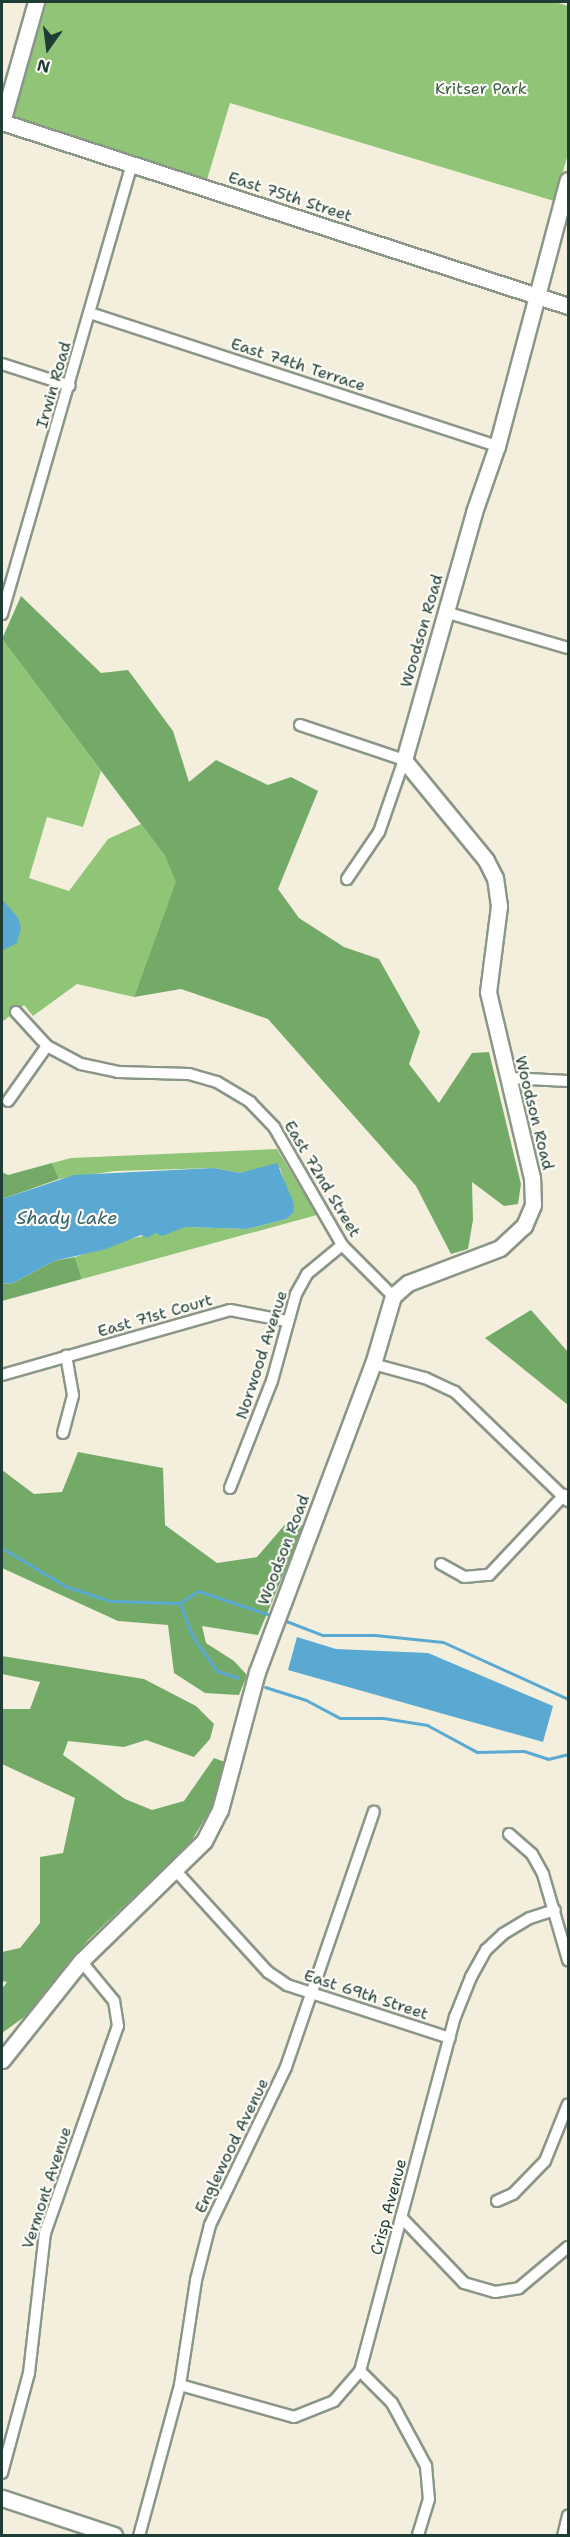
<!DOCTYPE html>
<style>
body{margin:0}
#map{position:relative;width:570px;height:2537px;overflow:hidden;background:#f4efdd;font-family:"Shantell Sans",sans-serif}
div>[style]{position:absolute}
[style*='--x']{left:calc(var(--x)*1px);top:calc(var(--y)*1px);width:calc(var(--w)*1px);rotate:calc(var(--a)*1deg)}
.green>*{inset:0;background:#90c577}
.forest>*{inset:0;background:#74aa68}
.water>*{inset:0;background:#59a9d3}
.stream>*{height:3px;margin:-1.5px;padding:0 1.5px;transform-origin:1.5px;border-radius:1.5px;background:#59a9d3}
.roads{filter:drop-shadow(2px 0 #8a9688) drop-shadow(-2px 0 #8a9688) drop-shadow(0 2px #8a9688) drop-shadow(0 -2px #8a9688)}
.street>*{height:10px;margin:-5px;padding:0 5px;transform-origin:5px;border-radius:5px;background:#fff}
.secondary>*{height:15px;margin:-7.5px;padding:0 7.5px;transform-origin:7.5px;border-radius:7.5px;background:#fff}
span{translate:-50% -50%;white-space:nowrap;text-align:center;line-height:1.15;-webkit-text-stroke:4.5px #fdfcf7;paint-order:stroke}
.park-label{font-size:16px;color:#3b5f45}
.street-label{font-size:16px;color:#1f3d34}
.water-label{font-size:18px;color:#33636c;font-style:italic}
.frame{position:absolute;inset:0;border:3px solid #1f3d34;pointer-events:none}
.north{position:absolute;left:18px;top:18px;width:60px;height:60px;-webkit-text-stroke:4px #fdfcf7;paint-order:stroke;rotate:194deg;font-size:16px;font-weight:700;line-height:24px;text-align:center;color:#1f3d34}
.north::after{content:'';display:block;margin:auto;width:21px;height:27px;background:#1f3d34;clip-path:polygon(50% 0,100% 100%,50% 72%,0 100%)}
</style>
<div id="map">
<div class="green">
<i style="clip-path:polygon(39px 2px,555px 2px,568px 6px,568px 154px,554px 201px,230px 103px,206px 183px,7px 115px)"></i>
<i style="clip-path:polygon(2px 639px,101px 771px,83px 827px,47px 817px,29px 878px,69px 891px,108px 839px,141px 824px,165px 856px,177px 882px,134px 997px,77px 984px,33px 1016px,24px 1005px,2px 1022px)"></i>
<i style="clip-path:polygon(277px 1149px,317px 1215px,82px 1279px,75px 1257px,125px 1240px,185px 1227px,247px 1229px,286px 1219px,293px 1208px,280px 1168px,240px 1173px,214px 1168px,115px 1171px,59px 1179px,52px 1163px,71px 1158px)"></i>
</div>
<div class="forest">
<i style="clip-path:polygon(21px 596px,101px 673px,128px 670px,173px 731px,189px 782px,216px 760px,268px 785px,291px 777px,318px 791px,278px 889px,299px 918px,344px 947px,379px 959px,420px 1032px,409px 1064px,439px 1103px,472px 1053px,489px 1052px,521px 1184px,518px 1204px,504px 1206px,472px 1182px,473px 1220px,468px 1249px,451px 1254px,416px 1186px,268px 1019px,181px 989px,134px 997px,176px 882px,165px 856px,2px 639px)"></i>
<i style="clip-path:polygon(52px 1163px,59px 1179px,2px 1199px,2px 1172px,8px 1175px)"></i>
<i style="clip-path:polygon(75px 1257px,82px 1279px,2px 1301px,2px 1284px,13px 1283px,54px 1261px)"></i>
<i style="clip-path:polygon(531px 1310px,568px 1352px,568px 1405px,485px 1338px)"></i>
<i style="clip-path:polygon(78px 1452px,163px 1468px,165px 1525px,217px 1563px,257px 1557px,288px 1521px,304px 1526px,258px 1635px,202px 1626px,206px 1643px,234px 1661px,247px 1675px,239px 1695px,205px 1693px,174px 1673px,168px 1625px,118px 1621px,2px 1568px,2px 1470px,34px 1494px,62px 1492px)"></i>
<i style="clip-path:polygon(2px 1656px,144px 1679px,196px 1706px,214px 1724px,210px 1739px,194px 1757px,146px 1740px,124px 1747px,68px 1741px,63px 1755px,125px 1799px,152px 1810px,184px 1801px,214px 1758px,225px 1762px,211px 1809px,190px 1843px,88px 1940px,27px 2015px,2px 2033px,2px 1989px,7px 1982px,2px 1981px,2px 1952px,20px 1948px,40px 1923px,40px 1857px,63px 1853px,75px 1798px,2px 1764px,2px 1709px,30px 1709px,40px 1682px,2px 1674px)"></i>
</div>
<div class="water">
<i style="clip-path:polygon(2px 899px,18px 918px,21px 928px,17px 943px,2px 951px)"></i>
<i style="clip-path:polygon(277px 1163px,294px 1204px,293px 1213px,286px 1219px,247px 1229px,185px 1227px,162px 1236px,156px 1233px,147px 1238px,141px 1235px,106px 1249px,54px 1261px,13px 1283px,2px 1284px,2px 1199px,74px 1175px,214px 1168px,240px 1173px)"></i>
<i style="clip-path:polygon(297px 1637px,336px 1649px,428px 1653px,553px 1706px,543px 1742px,288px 1670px)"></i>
</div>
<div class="stream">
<i style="--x:2;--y:1548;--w:74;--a:31.1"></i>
<i style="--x:65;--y:1586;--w:47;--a:18.4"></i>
<i style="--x:110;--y:1601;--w:70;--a:1.6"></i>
<i style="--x:180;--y:1603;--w:33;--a:70"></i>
<i style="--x:191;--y:1634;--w:45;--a:54.9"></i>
<i style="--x:217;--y:1671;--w:22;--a:18"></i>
<i style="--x:180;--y:1603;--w:22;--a:-34"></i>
<i style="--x:198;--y:1591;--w:76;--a:18.4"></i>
<i style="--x:286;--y:1621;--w:40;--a:21"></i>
<i style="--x:323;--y:1635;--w:52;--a:0"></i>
<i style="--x:375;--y:1635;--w:68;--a:5.9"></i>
<i style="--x:443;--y:1642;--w:137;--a:24.5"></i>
<i style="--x:265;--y:1687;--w:43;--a:17.6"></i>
<i style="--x:306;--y:1700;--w:38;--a:28"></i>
<i style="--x:340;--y:1718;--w:43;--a:0"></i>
<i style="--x:383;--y:1718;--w:45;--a:9"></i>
<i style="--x:427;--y:1725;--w:57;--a:28.4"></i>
<i style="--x:477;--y:1752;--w:47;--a:-1.2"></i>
<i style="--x:524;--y:1751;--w:25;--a:18"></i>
<i style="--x:548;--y:1759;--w:21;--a:-14"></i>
</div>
<div class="roads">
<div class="street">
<i style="--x:90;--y:313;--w:428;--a:18.1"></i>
<i style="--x:2;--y:364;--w:71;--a:17.9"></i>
<i style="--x:445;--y:612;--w:128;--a:16.3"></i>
<i style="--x:2;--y:614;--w:467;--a:-73.9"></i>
<i style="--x:300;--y:725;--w:110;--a:18.6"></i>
<i style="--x:404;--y:760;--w:76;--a:109.1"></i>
<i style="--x:379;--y:832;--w:57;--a:124.2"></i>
<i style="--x:16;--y:1012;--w:46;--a:47.6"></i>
<i style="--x:47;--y:1046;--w:38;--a:28"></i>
<i style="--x:81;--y:1064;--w:38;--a:12"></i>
<i style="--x:118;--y:1072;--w:71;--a:1.6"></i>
<i style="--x:189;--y:1074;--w:29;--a:16"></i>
<i style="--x:217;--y:1082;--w:39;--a:31"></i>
<i style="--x:250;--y:1102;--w:35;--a:46"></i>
<i style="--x:274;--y:1127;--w:136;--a:60"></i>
<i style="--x:342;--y:1245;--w:72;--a:45"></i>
<i style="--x:508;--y:1078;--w:60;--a:2.9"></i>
<i style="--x:8;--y:1101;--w:67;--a:-54.7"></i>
<i style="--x:373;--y:1364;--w:54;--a:15.1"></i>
<i style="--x:425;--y:1378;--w:33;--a:25"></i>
<i style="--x:455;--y:1392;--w:157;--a:44"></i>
<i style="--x:2;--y:1375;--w:237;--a:-15.9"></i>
<i style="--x:230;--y:1310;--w:58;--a:10.9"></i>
<i style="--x:63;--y:1433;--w:39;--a:-75"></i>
<i style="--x:73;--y:1395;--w:40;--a:-100"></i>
<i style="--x:230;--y:1488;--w:115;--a:-68.6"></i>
<i style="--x:272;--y:1381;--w:90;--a:-74.6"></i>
<i style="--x:296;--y:1294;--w:23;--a:-61"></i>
<i style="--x:307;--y:1274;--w:45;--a:-39.6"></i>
<i style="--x:441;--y:1564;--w:26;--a:29"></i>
<i style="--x:464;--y:1577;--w:25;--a:-5"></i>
<i style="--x:489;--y:1575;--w:110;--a:-46.8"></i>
<i style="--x:509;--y:1834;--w:30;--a:41"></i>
<i style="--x:532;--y:1854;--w:23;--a:61"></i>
<i style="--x:543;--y:1874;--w:90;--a:73.8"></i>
<i style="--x:176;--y:1871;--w:137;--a:47.7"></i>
<i style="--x:268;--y:1972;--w:23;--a:34"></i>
<i style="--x:287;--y:1985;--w:171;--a:18"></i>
<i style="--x:497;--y:2201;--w:17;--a:-24"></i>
<i style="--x:513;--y:2194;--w:46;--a:-45.9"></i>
<i style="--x:545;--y:2161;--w:61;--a:-68"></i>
<i style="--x:401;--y:2217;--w:91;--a:46.3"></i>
<i style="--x:464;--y:2283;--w:32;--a:16"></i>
<i style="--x:495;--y:2292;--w:24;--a:-9"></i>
<i style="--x:519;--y:2288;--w:64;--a:-39.9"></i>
<i style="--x:360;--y:2371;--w:45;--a:45"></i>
<i style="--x:392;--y:2403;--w:72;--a:61.6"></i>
<i style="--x:426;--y:2466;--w:33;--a:85"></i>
<i style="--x:429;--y:2499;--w:39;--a:107"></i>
<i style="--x:180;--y:2385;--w:118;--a:15.7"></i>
<i style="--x:294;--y:2417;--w:43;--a:-21.8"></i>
<i style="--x:334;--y:2401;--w:40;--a:-49"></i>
<i style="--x:360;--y:2371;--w:367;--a:-75"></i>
<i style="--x:455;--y:2017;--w:43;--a:-68.2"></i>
<i style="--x:471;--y:1977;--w:31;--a:-61"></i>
<i style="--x:486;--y:1950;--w:23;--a:-43"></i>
<i style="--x:503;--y:1934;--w:31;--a:-31"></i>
<i style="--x:530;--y:1918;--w:26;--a:-18"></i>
<i style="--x:2;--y:2473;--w:104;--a:-74.9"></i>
<i style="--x:29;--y:2373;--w:141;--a:-83.5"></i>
<i style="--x:45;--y:2233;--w:219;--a:-70.6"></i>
<i style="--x:118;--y:2026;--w:25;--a:-99"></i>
<i style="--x:114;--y:2001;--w:52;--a:-129.5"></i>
<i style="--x:139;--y:2536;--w:156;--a:-74.8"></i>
<i style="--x:180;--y:2385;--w:106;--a:-81.3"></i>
<i style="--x:196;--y:2280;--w:57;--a:-75.7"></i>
<i style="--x:210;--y:2225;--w:175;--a:-64.3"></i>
<i style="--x:286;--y:2067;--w:270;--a:-71"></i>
<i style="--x:563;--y:2536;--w:21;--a:-76"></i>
</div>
<div class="secondary">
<i style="--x:2;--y:122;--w:595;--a:18.01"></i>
<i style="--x:2;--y:122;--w:125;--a:-74.2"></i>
<i style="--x:2;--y:2060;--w:127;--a:-51.4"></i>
<i style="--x:81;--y:1961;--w:172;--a:-44.3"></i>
<i style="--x:204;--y:1841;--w:35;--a:-63"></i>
<i style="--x:220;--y:1810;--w:143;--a:-75"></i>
<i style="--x:257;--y:1672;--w:329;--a:-69.4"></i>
<i style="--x:373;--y:1364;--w:71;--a:-73.6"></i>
<i style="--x:393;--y:1296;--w:20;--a:-41"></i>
<i style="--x:408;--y:1283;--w:98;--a:-20.8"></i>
<i style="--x:500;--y:1248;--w:33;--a:-43"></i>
<i style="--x:524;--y:1226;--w:23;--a:-67"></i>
<i style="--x:533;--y:1205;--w:27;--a:-92"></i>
<i style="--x:532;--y:1178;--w:191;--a:-103.3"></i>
<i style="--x:488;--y:992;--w:87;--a:-82.7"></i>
<i style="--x:499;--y:906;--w:28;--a:-98"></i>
<i style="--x:495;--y:878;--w:20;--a:-117"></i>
<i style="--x:486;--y:860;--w:129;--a:-129.4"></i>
<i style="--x:404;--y:760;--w:258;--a:-74.2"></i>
<i style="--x:474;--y:512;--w:70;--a:-70.8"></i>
<i style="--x:497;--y:446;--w:275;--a:-75.1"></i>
<i style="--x:2;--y:2498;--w:118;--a:18.3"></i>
</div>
</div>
<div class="park-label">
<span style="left:481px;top:89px">Kritser Park</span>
</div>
<div class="street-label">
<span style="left:290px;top:197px;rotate:18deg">East 75th Street</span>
<span style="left:298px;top:365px;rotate:18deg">East 74th Terrace</span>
<span style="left:54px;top:385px;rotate:-74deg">Irwin Road</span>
<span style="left:422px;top:631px;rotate:-74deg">Woodson Road</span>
<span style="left:534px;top:1113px;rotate:76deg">Woodson Road</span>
<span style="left:322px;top:1179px;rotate:59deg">East 72nd Street</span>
<span style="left:155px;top:1316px;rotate:-16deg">East 71st Court</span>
<span style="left:262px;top:1355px;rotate:-72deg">Norwood Avenue</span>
<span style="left:284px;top:1550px;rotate:-69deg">Woodson Road</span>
<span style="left:366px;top:1995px;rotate:18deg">East 69th Street</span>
<span style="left:232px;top:2146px;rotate:-64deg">Englewood Avenue</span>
<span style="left:47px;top:2188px;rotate:-72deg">Vermont Avenue</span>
<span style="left:389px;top:2207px;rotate:-75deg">Crisp Avenue</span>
</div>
<div class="water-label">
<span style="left:67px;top:1218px">Shady Lake</span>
</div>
<div class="frame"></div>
<div class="north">N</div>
</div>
